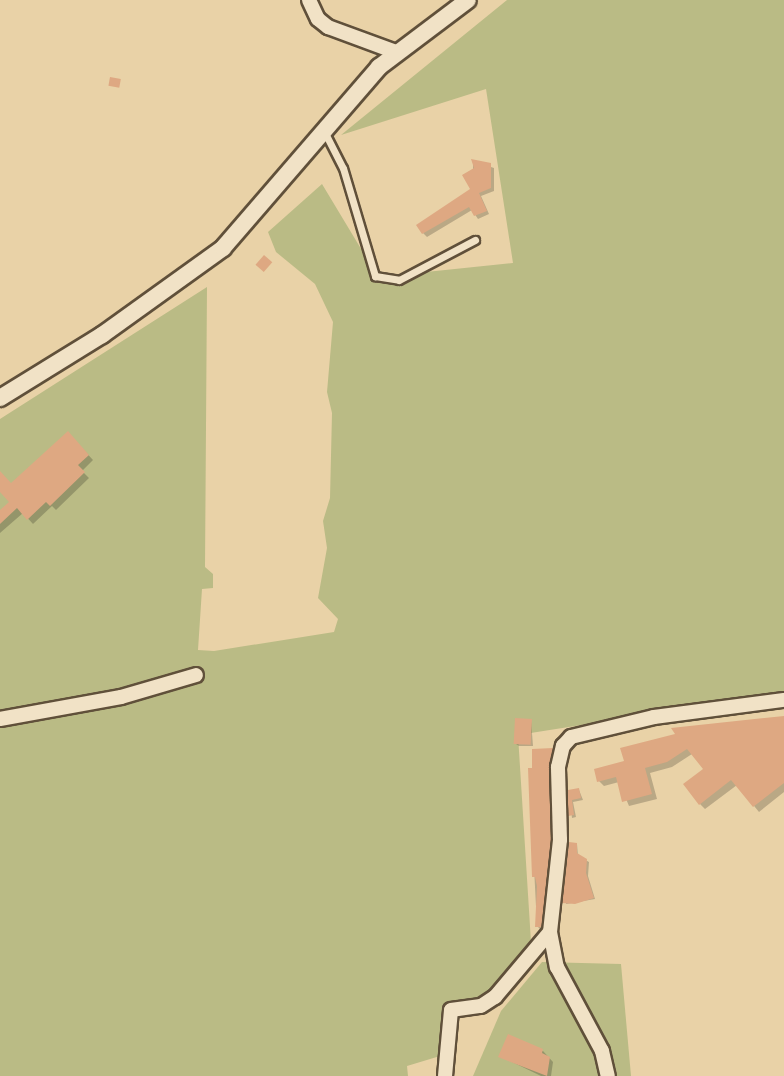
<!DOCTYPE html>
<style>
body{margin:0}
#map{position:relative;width:784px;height:1076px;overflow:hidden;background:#e9d2a7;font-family:Vollkorn,serif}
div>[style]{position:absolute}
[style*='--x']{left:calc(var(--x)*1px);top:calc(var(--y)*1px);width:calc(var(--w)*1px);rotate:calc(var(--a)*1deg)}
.green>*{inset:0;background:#babb85}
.shadow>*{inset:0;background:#0003}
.building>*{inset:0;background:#dea882;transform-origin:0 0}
.roads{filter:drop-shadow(2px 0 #60503a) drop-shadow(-2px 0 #60503a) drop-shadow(0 2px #60503a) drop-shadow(0 -2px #60503a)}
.service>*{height:7px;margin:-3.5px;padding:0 3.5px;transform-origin:3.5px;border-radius:3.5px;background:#f1e2c6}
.minor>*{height:14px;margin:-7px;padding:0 7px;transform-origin:7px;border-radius:7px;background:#f1e2c6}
.tertiary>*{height:16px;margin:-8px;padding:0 8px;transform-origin:8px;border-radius:8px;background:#f1e2c6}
span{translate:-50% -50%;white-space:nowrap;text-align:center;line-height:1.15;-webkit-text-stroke:4.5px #f1e2c6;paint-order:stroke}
</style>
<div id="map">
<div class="green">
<i style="clip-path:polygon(507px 0,784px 0,784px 693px,518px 735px,531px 942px,479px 1004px,448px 1001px,450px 1053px,407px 1066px,408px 1076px,0 1076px,0 419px,207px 287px,205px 567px,213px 574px,213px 588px,202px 589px,198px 650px,214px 651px,334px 632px,338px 619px,318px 598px,327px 548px,323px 521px,330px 498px,332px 413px,327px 392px,333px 322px,315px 284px,276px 252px,268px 232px,322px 184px,378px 277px,513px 263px,486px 89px,341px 135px)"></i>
<i style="clip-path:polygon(542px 962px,621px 964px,631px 1076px,473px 1076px,501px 1011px)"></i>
</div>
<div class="shadow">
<i style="clip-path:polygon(473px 161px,494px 168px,494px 191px,481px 196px,489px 214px,478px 219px,472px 210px,427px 237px,423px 233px,473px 190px)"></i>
<i style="clip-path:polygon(68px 433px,93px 460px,82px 471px,89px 478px,56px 510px,52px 506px,33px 524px,23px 513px,0 533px,0 512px,11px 502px,0 490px,0 473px,11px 485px)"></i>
<i style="clip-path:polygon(784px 718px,784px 792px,759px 812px,737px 785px,705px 809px,700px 804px,705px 769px,692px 754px,672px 767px,650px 773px,657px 799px,629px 806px,619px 782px,604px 786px,599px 781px,596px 770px)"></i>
<i style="clip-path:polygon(531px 720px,533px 746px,519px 746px,516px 744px)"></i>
<i style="clip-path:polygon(553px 749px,556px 752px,554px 844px,544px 929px,540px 929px,537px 926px,529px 770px,534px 770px)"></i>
<i style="clip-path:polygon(579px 790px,583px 800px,573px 802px,576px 817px,572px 818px,569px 792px)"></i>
<i style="clip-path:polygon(577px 844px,578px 856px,589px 862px,588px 876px,595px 899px,566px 904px)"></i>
<i style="clip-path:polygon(543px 1051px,553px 1062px,551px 1076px,541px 1076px,500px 1056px)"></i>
</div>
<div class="building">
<i style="left:110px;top:77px;width:11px;height:9px;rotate:10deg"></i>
<i style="clip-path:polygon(471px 159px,491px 163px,491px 188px,479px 193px,487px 211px,474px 216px,469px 207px,422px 234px,416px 225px,470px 189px,462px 175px,474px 168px)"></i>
<i style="left:264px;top:255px;width:11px;height:13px;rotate:41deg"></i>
<i style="clip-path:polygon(68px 431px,89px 455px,78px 465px,85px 472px,50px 506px,46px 502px,27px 520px,17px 508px,0 524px,0 510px,9px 502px,0 492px,0 471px,11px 483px)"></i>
<i style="clip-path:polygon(784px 716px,784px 783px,753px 807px,731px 780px,699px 805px,683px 784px,703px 769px,687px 749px,667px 762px,645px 768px,652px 794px,622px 802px,616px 777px,597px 782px,594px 769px,624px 761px,620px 748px,675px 734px,671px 728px)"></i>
<i style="left:515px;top:718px;width:17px;height:26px;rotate:3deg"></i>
<i style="clip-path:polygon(553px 748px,549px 767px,551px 840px,542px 927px,535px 927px,537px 886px,535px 877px,532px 877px,528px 768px,532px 768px,532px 749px)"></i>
<i style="clip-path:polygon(579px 788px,581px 798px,572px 800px,574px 815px,568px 816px,568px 790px)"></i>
<i style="clip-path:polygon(569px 842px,577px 843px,577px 853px,587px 859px,586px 873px,594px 898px,575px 904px,562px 903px)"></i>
<i style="clip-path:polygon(508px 1034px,543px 1049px,542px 1053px,550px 1057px,547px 1076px,498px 1057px)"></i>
</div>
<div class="roads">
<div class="service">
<i style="--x:325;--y:133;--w:39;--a:63"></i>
<i style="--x:343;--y:168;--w:113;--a:73.5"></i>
<i style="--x:375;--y:276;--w:24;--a:9"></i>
<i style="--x:399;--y:280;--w:86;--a:-27.8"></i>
</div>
<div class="minor">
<i style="--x:309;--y:0;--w:21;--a:65"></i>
<i style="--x:318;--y:19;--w:13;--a:39"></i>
<i style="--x:328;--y:27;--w:72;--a:20.2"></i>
<i style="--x:0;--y:719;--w:123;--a:-10.3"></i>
<i style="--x:121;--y:697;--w:78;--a:-16.3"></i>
<i style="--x:550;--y:932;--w:36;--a:79"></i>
<i style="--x:557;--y:967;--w:95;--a:61.8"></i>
<i style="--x:602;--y:1051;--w:26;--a:77"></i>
<i style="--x:445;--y:1076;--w:66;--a:-84.8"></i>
<i style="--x:451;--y:1010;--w:30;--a:-8"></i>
<i style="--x:481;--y:1006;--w:17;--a:-33"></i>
<i style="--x:495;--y:997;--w:85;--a:-49.8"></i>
<i style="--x:550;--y:932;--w:93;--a:-83.8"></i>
<i style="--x:560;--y:840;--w:73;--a:-91.6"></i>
<i style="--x:558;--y:767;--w:22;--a:-77"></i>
<i style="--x:563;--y:746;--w:12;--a:-48"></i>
<i style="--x:571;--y:737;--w:85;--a:-13.5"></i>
<i style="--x:654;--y:717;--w:131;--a:-7.5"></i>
</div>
<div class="tertiary">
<i style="--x:0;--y:398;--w:120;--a:-31.7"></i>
<i style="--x:102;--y:335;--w:149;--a:-35.7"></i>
<i style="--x:223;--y:248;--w:239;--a:-49.2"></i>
<i style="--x:379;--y:67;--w:111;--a:-37"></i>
</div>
</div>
</div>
